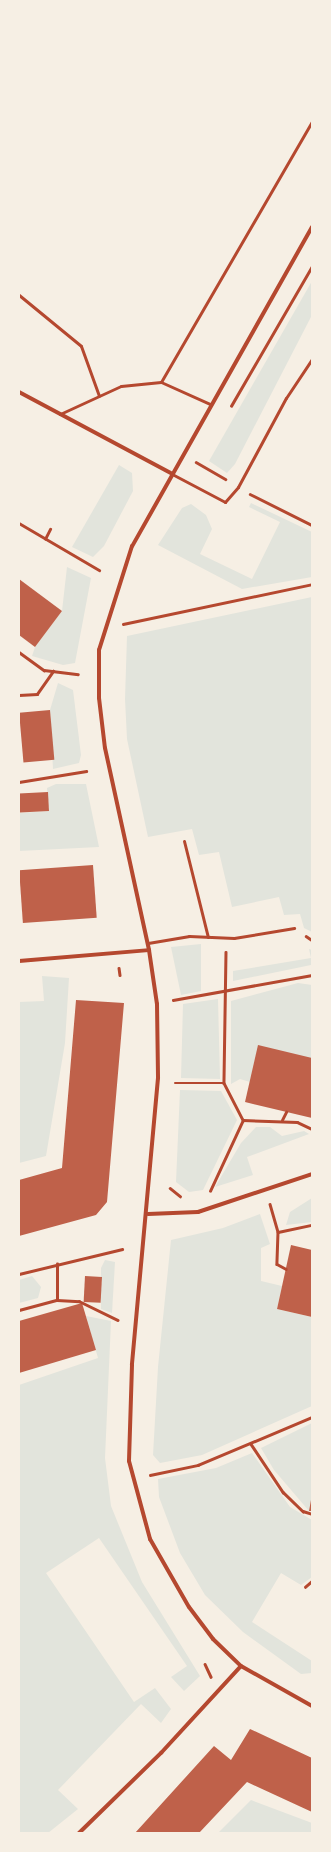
<!DOCTYPE html>
<style>
body{margin:0}
#map{position:relative;width:331px;height:1852px;overflow:hidden;background:#f6efe4;font-family:"Work Sans",sans-serif}
div>[style]{position:absolute}
[style*='--x']{left:calc(var(--x)*1px);top:calc(var(--y)*1px);width:calc(var(--w)*1px);rotate:calc(var(--a)*1deg)}
.green>*{inset:0;background:#e2e4dc}
.building>*{inset:0;background:#bf614a;transform-origin:0 0}
.path>*{height:2.5px;margin:-1.25px;padding:0 1.25px;transform-origin:1.25px;border-radius:1.25px;background:#b5482f}
.service>*{height:3px;margin:-1.5px;padding:0 1.5px;transform-origin:1.5px;border-radius:1.5px;background:#b5482f}
.minor>*{height:4px;margin:-2px;padding:0 2px;transform-origin:2px;border-radius:2px;background:#b5482f}
span{translate:-50% -50%;white-space:nowrap;text-align:center;line-height:1.15;-webkit-text-stroke:4px #f6efe4;paint-order:stroke}
.frame{position:absolute;inset:0;border:20px solid #f6efe4;pointer-events:none}
</style>
<div id="map">
<div class="green">
<i style="clip-path:polygon(312px 281px,312px 315px,235px 464px,227px 473px,209px 461px)"></i>
<i style="clip-path:polygon(119px 465px,132px 473px,133px 491px,104px 546px,93px 557px,72px 547px)"></i>
<i style="clip-path:polygon(251px 503px,312px 532px,312px 577px,242px 589px,158px 545px,182px 508px,191px 504px,206px 515px,212px 529px,200px 554px,252px 579px,280px 522px,249px 507px)"></i>
<i style="clip-path:polygon(67px 567px,91px 578px,75px 663px,63px 665px,32px 656px,35px 647px,62px 611px)"></i>
<i style="clip-path:polygon(312px 597px,312px 932px,304px 928px,300px 914px,284px 915px,279px 897px,232px 907px,219px 852px,199px 855px,192px 829px,148px 837px,127px 739px,125px 699px,127px 636px)"></i>
<i style="clip-path:polygon(58px 683px,73px 690px,81px 755px,79px 763px,53px 769px,50px 710px)"></i>
<i style="clip-path:polygon(56px 784px,86px 784px,99px 847px,19px 851px,19px 813px,49px 811px,47px 788px)"></i>
<i style="clip-path:polygon(201px 944px,201px 991px,181px 995px,171px 947px)"></i>
<i style="clip-path:polygon(309px 949px,312px 950px,311px 965px,233px 981px,233px 971px,311px 958px)"></i>
<i style="clip-path:polygon(42px 976px,69px 978px,65px 1043px,46px 1156px,19px 1163px,19px 1002px,44px 1001px)"></i>
<i style="clip-path:polygon(298px 983px,312px 985px,312px 1058px,250px 1082px,240px 1079px,231px 1084px,231px 1001px)"></i>
<i style="clip-path:polygon(218px 999px,220px 1079px,181px 1078px,183px 1004px)"></i>
<i style="clip-path:polygon(180px 1090px,221px 1091px,237px 1120px,203px 1190px,189px 1192px,176px 1182px)"></i>
<i style="clip-path:polygon(256px 1127px,270px 1127px,282px 1136px,304px 1131px,309px 1134px,247px 1157px,253px 1175px,215px 1187px,241px 1143px)"></i>
<i style="clip-path:polygon(312px 1198px,312px 1222px,286px 1225px,290px 1212px)"></i>
<i style="clip-path:polygon(260px 1214px,270px 1244px,261px 1248px,261px 1281px,282px 1286px,277px 1309px,312px 1317px,312px 1406px,202px 1455px,160px 1463px,153px 1455px,158px 1367px,171px 1240px,223px 1228px)"></i>
<i style="clip-path:polygon(105px 1260px,115px 1262px,112px 1313px,101px 1309px,101px 1268px)"></i>
<i style="clip-path:polygon(32px 1276px,41px 1287px,38px 1298px,19px 1303px,19px 1280px)"></i>
<i style="clip-path:polygon(86px 1316px,111px 1321px,105px 1458px,111px 1506px,142px 1582px,200px 1676px,184px 1691px,171px 1677px,187px 1666px,99px 1538px,46px 1573px,134px 1702px,155px 1688px,171px 1709px,161px 1723px,141px 1704px,58px 1790px,78px 1809px,48px 1833px,19px 1833px,19px 1385px,98px 1358px)"></i>
<i style="clip-path:polygon(312px 1423px,312px 1496px,309px 1511px,274px 1470px,261px 1448px)"></i>
<i style="clip-path:polygon(252px 1453px,290px 1507px,312px 1520px,312px 1577px,301px 1585px,281px 1573px,252px 1622px,312px 1661px,312px 1673px,301px 1674px,243px 1632px,205px 1595px,180px 1553px,159px 1497px,158px 1479px,216px 1468px)"></i>
<i style="clip-path:polygon(251px 1800px,312px 1823px,312px 1833px,218px 1833px)"></i>
</div>
<div class="building">
<i style="clip-path:polygon(19px 579px,62px 611px,35px 647px,19px 635px)"></i>
<i style="left:50px;top:710px;width:50px;height:31px;rotate:85deg"></i>
<i style="left:48px;top:792px;width:19px;height:29px;rotate:87deg"></i>
<i style="left:93px;top:865px;width:53px;height:74px;rotate:86deg"></i>
<i style="clip-path:polygon(76px 1000px,124px 1003px,107px 1202px,96px 1215px,19px 1236px,19px 1180px,62px 1168px)"></i>
<i style="clip-path:polygon(258px 1045px,312px 1058px,312px 1118px,245px 1102px)"></i>
<i style="clip-path:polygon(291px 1245px,312px 1250px,312px 1317px,277px 1309px)"></i>
<i style="left:85px;top:1276px;width:17px;height:26px;rotate:3deg"></i>
<i style="clip-path:polygon(82px 1303px,96px 1350px,19px 1373px,19px 1321px)"></i>
<i style="clip-path:polygon(311px 1500px,312px 1500px,312px 1511px,309px 1511px)"></i>
<i style="clip-path:polygon(250px 1729px,312px 1758px,312px 1812px,247px 1782px,199px 1833px,135px 1833px,214px 1746px,231px 1760px)"></i>
</div>
<div class="path">
<i style="--x:231;--y:406;--w:162;--a:-59.9"></i>
<i style="--x:196;--y:462;--w:34;--a:30"></i>
<i style="--x:250;--y:494;--w:69;--a:26.6"></i>
<i style="--x:19;--y:523;--w:93;--a:30.4"></i>
<i style="--x:45;--y:539;--w:11;--a:-63"></i>
<i style="--x:123;--y:624;--w:193;--a:-11.9"></i>
<i style="--x:19;--y:652;--w:31;--a:36"></i>
<i style="--x:44;--y:670;--w:34;--a:7"></i>
<i style="--x:19;--y:695;--w:18;--a:-3"></i>
<i style="--x:37;--y:694;--w:28;--a:-55"></i>
<i style="--x:19;--y:782;--w:68;--a:-9.3"></i>
<i style="--x:306;--y:936;--w:7;--a:34"></i>
<i style="--x:226;--y:952;--w:131;--a:90.9"></i>
<i style="--x:224;--y:1083;--w:42;--a:62.8"></i>
<i style="--x:119;--y:968;--w:7;--a:82"></i>
<i style="--x:173;--y:1000;--w:141;--a:-10.2"></i>
<i style="--x:175;--y:1083;--w:49;--a:0"></i>
<i style="--x:282;--y:1120;--w:9;--a:-63"></i>
<i style="--x:170;--y:1188;--w:13;--a:39"></i>
<i style="--x:210;--y:1191;--w:78;--a:-65.1"></i>
<i style="--x:243;--y:1120;--w:54;--a:2.1"></i>
<i style="--x:297;--y:1122;--w:17;--a:25"></i>
<i style="--x:270;--y:1204;--w:29;--a:74"></i>
<i style="--x:278;--y:1232;--w:32;--a:92"></i>
<i style="--x:277;--y:1264;--w:10;--a:29"></i>
<i style="--x:278;--y:1232;--w:35;--a:-12"></i>
<i style="--x:19;--y:1274;--w:106;--a:-13.6"></i>
<i style="--x:57;--y:1300;--w:22;--a:3"></i>
<i style="--x:79;--y:1301;--w:43;--a:26"></i>
<i style="--x:19;--y:1310;--w:39;--a:-15"></i>
<i style="--x:57;--y:1300;--w:36;--a:-90"></i>
<i style="--x:251;--y:1444;--w:58;--a:56.3"></i>
<i style="--x:283;--y:1492;--w:28;--a:44"></i>
<i style="--x:303;--y:1511;--w:9;--a:18"></i>
<i style="--x:150;--y:1475;--w:49;--a:-11.8"></i>
<i style="--x:198;--y:1465;--w:124;--a:-22.8"></i>
<i style="--x:305;--y:1587;--w:9;--a:-41"></i>
<i style="--x:205;--y:1664;--w:14;--a:65"></i>
</div>
<div class="service">
<i style="--x:19;--y:295;--w:80;--a:39.4"></i>
<i style="--x:81;--y:346;--w:53;--a:70.2"></i>
<i style="--x:161;--y:382;--w:301;--a:-59.9"></i>
<i style="--x:60;--y:414;--w:67;--a:-24.7"></i>
<i style="--x:121;--y:386;--w:40;--a:-5.7"></i>
<i style="--x:161;--y:382;--w:54;--a:24.2"></i>
<i style="--x:172;--y:474;--w:60;--a:27.8"></i>
<i style="--x:225;--y:502;--w:20;--a:-49"></i>
<i style="--x:238;--y:487;--w:101;--a:-61.7"></i>
<i style="--x:286;--y:398;--w:47;--a:-56.3"></i>
<i style="--x:184;--y:841;--w:99;--a:76"></i>
<i style="--x:148;--y:943;--w:42;--a:-9.7"></i>
<i style="--x:189;--y:936;--w:45;--a:2.5"></i>
<i style="--x:234;--y:938;--w:61;--a:-9.5"></i>
</div>
<div class="minor">
<i style="--x:312;--y:227;--w:366;--a:119.4"></i>
<i style="--x:132;--y:546;--w:109;--a:107.6"></i>
<i style="--x:99;--y:650;--w:48;--a:90"></i>
<i style="--x:99;--y:698;--w:50;--a:83.2"></i>
<i style="--x:105;--y:748;--w:207;--a:77.7"></i>
<i style="--x:149;--y:950;--w:55;--a:81.6"></i>
<i style="--x:157;--y:1004;--w:74;--a:89.2"></i>
<i style="--x:158;--y:1078;--w:288;--a:95.2"></i>
<i style="--x:132;--y:1365;--w:96;--a:91.8"></i>
<i style="--x:129;--y:1461;--w:81;--a:74.9"></i>
<i style="--x:150;--y:1539;--w:78;--a:60.2"></i>
<i style="--x:189;--y:1607;--w:40;--a:53"></i>
<i style="--x:213;--y:1639;--w:39;--a:44"></i>
<i style="--x:241;--y:1666;--w:81;--a:29.4"></i>
<i style="--x:19;--y:392;--w:172;--a:28.1"></i>
<i style="--x:19;--y:961;--w:130;--a:-4.8"></i>
<i style="--x:148;--y:1214;--w:50;--a:-2.3"></i>
<i style="--x:198;--y:1212;--w:120;--a:-18.4"></i>
<i style="--x:79;--y:1833;--w:115;--a:-44.3"></i>
<i style="--x:161;--y:1753;--w:118;--a:-47.4"></i>
</div>
<div class="frame"></div>
</div>
